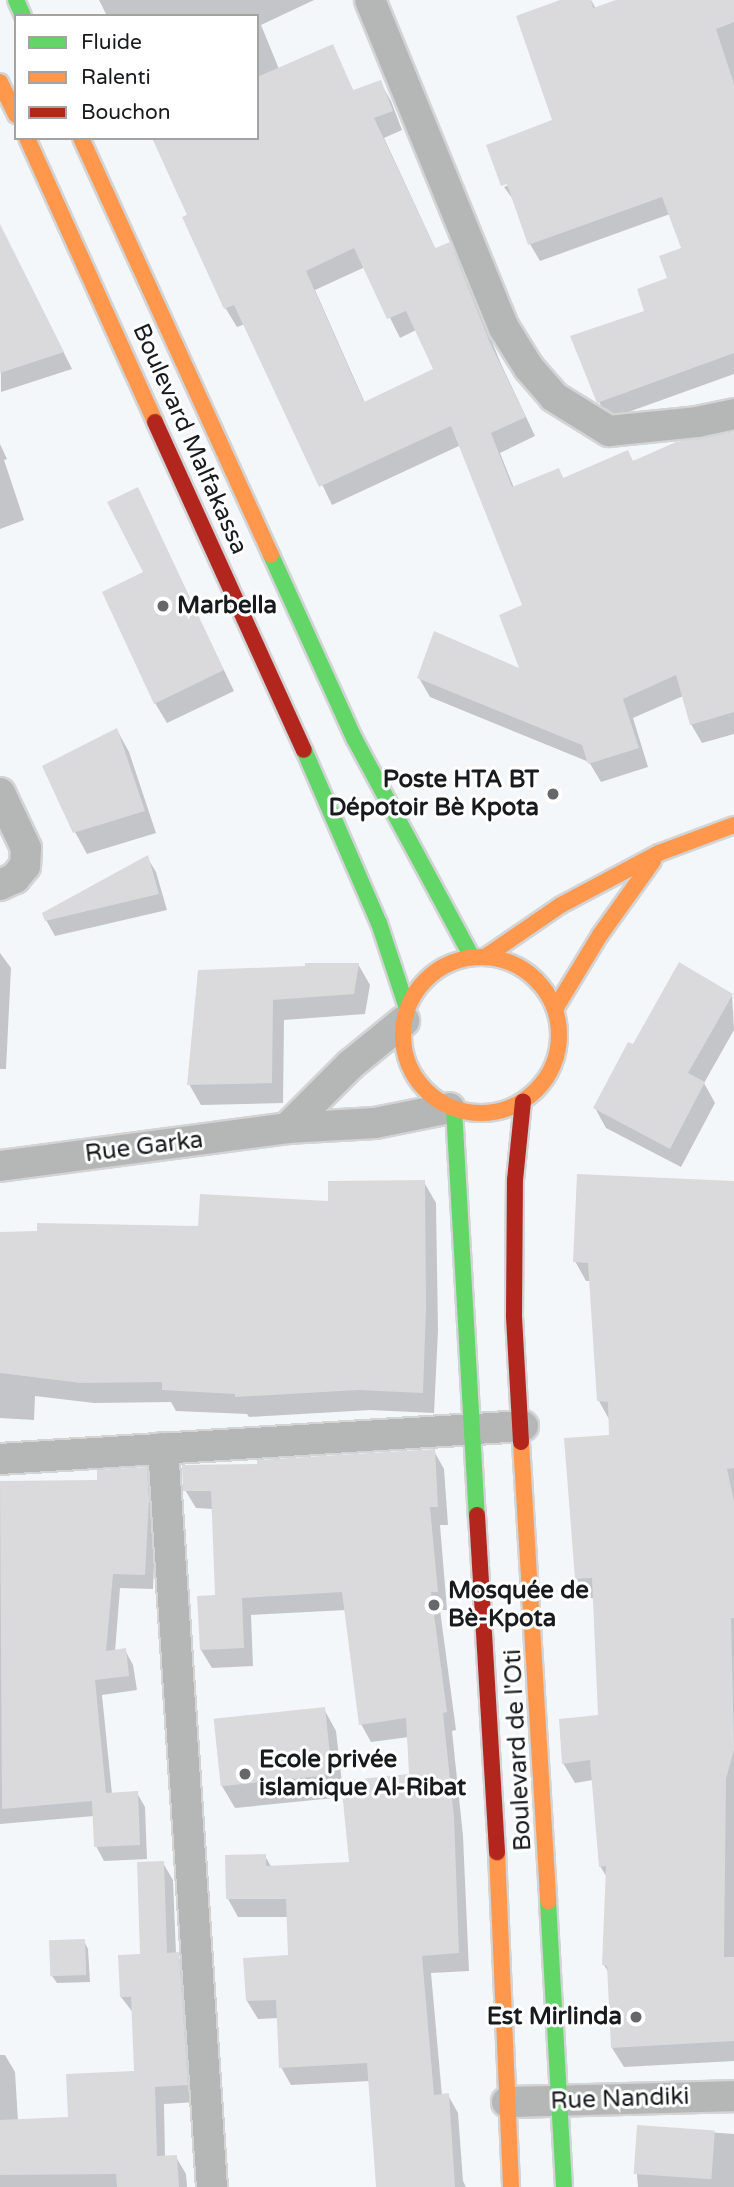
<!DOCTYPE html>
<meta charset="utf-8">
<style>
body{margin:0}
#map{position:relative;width:734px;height:2187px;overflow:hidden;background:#f4f7fa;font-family:"Varela Round",sans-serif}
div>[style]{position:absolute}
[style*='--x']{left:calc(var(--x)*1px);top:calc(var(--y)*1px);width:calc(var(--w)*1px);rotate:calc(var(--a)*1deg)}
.shadow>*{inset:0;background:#0003}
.building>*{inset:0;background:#dadadc;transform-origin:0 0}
.roads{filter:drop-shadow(2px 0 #d2d4d6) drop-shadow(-2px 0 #d2d4d6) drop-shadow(0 2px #d2d4d6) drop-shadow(0 -2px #d2d4d6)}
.street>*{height:30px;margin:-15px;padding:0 15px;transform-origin:15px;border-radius:15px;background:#b5b6b6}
.fast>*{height:16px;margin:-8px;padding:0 8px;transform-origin:8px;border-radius:8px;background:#63d668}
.slow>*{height:16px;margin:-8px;padding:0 8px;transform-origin:8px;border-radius:8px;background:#ff974d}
.slow>.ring{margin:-8px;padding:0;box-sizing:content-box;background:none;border:16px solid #ff974d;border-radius:50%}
.jam>*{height:16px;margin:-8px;padding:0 8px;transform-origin:8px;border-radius:8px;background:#b3261e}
.dots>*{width:19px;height:19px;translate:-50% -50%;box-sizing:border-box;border:4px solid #fff;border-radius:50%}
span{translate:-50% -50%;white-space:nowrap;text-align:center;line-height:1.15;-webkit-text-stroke:6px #fff;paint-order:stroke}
.street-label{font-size:24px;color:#181a1c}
.poi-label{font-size:24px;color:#181a1c;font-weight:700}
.left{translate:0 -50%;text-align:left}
.right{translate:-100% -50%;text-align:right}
.legend{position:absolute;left:14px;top:14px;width:245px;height:126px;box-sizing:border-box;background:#fff;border:2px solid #a3a3a4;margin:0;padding:9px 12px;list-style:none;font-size:21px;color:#181a1c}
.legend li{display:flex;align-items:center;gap:14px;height:35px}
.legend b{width:35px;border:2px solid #a3a3a4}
</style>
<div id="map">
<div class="shadow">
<i style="clip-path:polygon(evenodd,99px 0,314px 0,261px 25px,279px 69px,332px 46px,354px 92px,380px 82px,391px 101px,402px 130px,384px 138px,436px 250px,449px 244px,460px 263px,501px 364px,535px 436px,500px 453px,514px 488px,559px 470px,564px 480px,734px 433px,734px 734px,702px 743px,691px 724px,683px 696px,633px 718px,648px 767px,601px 782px,589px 762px,430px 697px,419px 678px,522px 671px,524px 606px,461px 445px,332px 505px,245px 324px,237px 327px,226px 309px,184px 218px,257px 138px,257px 16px,107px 16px,99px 0,365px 267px,400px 338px,416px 330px,435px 370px,365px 403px,315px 290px,365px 267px)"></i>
<i style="clip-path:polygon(565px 0,591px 0,596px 9px,621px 0,731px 0,734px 5px,734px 374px,609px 419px,599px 402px,684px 249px,670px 214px,540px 261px,530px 244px,515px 202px,504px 187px,516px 182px,554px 121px)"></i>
<i style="clip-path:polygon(0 245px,17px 259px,72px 369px,1px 392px)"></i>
<i style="clip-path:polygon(0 444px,7px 459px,4px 460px,24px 520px,0 529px)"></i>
<i style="clip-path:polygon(137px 490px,234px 691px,167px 723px,155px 703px)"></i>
<i style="clip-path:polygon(117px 730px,129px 752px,156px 833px,87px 854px,75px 832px)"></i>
<i style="clip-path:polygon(147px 857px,156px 872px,167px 910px,55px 936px,46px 920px)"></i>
<i style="clip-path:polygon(0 953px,11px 968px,6px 1069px,0 1069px)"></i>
<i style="clip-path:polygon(358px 964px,370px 985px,365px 1014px,284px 1020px,283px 1103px,201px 1105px,189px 1084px,199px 972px)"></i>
<i style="clip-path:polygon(732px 995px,734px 1030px,704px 1083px,715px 1103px,681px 1167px,606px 1128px,595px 1108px,633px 1046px)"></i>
<i style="clip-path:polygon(424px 1182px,436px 1203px,438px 1331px,434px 1413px,370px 1410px,249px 1417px,247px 1414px,176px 1411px,171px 1402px,94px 1403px,35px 1396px,34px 1420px,0 1418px,0 1234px,200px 1228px)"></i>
<i style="clip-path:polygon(734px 1183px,734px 2061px,624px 2067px,612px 2048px,609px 1973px,604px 1965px,608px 1879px,600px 1866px,593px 1780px,575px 1783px,563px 1763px,599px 1717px,595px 1598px,588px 1598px,577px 1579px,610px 1437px,610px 1421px,599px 1401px,591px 1281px,586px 1281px,575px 1261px)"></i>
<i style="clip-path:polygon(434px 1451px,444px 1469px,448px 1525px,440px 1525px,447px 1610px,440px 1610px,456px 1730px,452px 1731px,463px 1836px,469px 1971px,431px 1973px,442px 2096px,448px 2095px,458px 2113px,463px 2181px,466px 2187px,378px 2187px,370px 2081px,291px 2085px,281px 2067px,279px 2018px,258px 2019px,247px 2001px,245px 1959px,290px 1956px,289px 1917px,238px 1917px,228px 1899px,265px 1856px,272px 1868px,351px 1863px,344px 1797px,235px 1808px,222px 1786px,324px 1709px,336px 1731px,342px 1783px,411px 1775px,409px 1737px,371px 1742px,361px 1724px,346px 1610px,251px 1615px,253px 1666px,212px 1668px,201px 1650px,199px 1597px,217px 1597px,213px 1509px,196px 1508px,185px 1490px,259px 1466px)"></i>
<i style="clip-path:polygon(146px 1469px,154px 1484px,156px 1516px,153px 1589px,120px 1588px,115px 1652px,125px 1650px,133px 1665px,137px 1690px,102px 1695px,112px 1794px,137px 1793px,145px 1807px,147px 1859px,104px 1861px,96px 1846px,94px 1816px,0 1824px,0 1483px,99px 1482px)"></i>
<i style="clip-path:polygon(163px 1863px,173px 1880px,176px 1954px,188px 1971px,197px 2102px,164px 2104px,165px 2157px,176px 2157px,186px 2174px,187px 2187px,0 2187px,0 2055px,5px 2055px,15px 2072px,18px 2121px,70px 2119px,136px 2072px,134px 2014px,121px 1997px,142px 1956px)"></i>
<i style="clip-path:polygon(84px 1941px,88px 1949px,90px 1982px,57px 1983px,52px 1976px)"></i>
<i style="clip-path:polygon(639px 2127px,734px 2134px,734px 2187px,638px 2187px,636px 2164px)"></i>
</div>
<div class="building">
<i style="clip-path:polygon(560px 0,591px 0,593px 8px,616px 0,734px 0,734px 22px,716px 29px,734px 84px,734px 353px,597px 403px,570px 336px,644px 311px,637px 289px,667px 278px,659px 256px,681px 248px,662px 197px,528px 245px,507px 184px,501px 186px,486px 145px,552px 120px,516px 16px)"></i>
<i style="clip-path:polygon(evenodd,333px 44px,353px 90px,381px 80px,393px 111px,374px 118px,435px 248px,450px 242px,490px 343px,526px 417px,491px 433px,512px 487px,559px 468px,563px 478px,628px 450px,633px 461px,676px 442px,734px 432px,734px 712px,690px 725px,676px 675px,623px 699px,639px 748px,588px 764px,582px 745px,417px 678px,434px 631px,519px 668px,499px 615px,522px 605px,451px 426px,319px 487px,234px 305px,224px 309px,182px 217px,187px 215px,152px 138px,257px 138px,257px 77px,333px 44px,354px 248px,387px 319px,406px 311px,433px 369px,364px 402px,306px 271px,354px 248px)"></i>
<i style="clip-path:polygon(0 224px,64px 352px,0 373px)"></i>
<i style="clip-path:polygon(138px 487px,224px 670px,154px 704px,102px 592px,143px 572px,107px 502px)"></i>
<i style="clip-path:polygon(117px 728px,145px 811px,73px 833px,42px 766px)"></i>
<i style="clip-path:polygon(148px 855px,159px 894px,45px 921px,42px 913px)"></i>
<i style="clip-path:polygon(679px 962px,733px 994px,688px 1073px,705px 1082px,670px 1149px,593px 1108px,628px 1042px,633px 1044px)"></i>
<i style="clip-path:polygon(305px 963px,359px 963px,354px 994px,273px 1000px,272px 1083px,187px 1085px,198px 970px,305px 966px)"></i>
<i style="clip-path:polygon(577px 1174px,734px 1181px,734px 1468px,727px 1469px,734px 1501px,734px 1618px,731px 1618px,734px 1749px,726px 1779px,724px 1957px,734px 1957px,734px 2041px,611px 2048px,607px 1966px,602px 1965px,606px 1866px,599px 1867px,590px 1760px,562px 1764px,559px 1719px,598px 1715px,592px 1578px,575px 1579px,564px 1438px,609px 1435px,608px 1402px,597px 1401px,588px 1263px,573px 1262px)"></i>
<i style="clip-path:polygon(425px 1180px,426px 1309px,423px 1393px,358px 1390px,235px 1397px,235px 1394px,162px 1390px,162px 1382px,81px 1383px,0 1373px,0 1232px,37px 1231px,37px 1223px,198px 1226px,200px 1194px,328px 1201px,328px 1181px)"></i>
<i style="clip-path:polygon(435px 1449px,438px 1507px,430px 1507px,438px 1592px,431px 1592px,447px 1712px,443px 1713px,454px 1817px,459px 1953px,422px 1956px,434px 2095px,449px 2093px,455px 2187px,376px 2187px,367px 2063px,279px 2068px,276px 2000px,246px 2001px,243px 1958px,288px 1955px,286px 1899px,226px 1899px,225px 1855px,266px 1854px,266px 1866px,349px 1862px,341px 1781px,409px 1774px,406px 1718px,359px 1725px,342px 1592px,242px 1598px,244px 1648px,200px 1650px,197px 1596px,215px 1595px,211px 1491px,183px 1491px,182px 1465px,257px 1464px,257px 1460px)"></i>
<i style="clip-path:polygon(147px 1467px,149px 1500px,145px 1575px,113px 1574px,106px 1651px,126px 1648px,129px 1676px,95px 1680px,106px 1793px,138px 1791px,140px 1845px,94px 1847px,92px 1801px,2px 1809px,0 1481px,97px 1480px,97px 1470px)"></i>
<i style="left:325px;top:1707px;width:68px;height:112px;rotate:84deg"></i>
<i style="clip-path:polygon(164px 1861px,167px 1953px,179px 1952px,188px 2085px,155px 2087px,157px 2156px,177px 2155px,179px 2187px,117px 2187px,116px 2174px,0 2175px,0 2120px,68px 2117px,66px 2074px,134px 2071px,131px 1997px,120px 1997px,118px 1955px,140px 1954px,137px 1862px)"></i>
<i style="left:85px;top:1939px;width:36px;height:36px;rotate:88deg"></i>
<i style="left:637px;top:2125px;width:78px;height:49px;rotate:4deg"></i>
</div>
<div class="roads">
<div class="street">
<i style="--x:370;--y:0;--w:354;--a:67.8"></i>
<i style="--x:504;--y:328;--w:47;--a:58"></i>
<i style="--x:529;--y:368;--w:38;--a:49"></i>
<i style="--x:554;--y:397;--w:65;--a:31.7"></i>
<i style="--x:609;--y:431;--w:88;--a:-5.8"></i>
<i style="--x:697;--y:422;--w:38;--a:-12"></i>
<i style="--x:0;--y:793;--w:61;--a:64.7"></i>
<i style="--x:26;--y:848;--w:18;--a:93"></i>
<i style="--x:25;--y:866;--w:16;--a:130"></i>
<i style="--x:15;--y:878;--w:17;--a:155"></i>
<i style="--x:287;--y:1128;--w:89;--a:-45"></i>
<i style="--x:350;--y:1065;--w:70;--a:-39.2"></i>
<i style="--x:0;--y:1166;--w:290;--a:-7.5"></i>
<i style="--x:287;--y:1128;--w:88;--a:-3.3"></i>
<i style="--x:375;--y:1123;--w:76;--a:-11.3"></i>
<i style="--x:163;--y:1448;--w:741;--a:86.21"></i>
<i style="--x:0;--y:1459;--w:524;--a:-3.61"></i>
<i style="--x:507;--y:2102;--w:227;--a:-1.5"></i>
</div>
<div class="fast">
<i style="--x:16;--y:0;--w:17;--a:66"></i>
<i style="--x:271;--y:555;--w:201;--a:65.6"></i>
<i style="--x:354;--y:738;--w:249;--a:61.7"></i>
<i style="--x:304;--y:750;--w:189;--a:66.6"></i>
<i style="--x:379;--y:923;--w:89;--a:71.8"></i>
<i style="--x:454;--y:1109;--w:407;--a:86.8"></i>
<i style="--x:548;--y:1901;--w:286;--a:86.8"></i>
</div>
<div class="slow">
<i style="--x:0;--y:82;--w:37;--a:64"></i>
<i style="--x:27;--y:138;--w:312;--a:65.7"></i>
<i style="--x:81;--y:138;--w:458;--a:65.5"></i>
<i class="ring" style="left:403px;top:957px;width:140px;height:140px"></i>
<i style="--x:485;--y:957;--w:92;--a:-34.4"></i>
<i style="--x:561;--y:905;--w:111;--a:-28"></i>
<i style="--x:659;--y:853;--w:80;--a:-20.5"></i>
<i style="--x:555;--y:1009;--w:87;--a:-58.7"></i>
<i style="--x:600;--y:935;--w:91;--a:-54.4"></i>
<i style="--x:521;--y:1442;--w:460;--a:86.6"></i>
<i style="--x:497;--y:1852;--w:335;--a:87.6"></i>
</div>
<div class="jam">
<i style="--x:155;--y:422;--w:360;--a:65.6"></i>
<i style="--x:521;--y:1442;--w:126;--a:-93.2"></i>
<i style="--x:514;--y:1316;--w:136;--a:-89.6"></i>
<i style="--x:515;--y:1180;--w:79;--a:-84.2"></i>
<i style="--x:477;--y:1515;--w:338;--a:86.6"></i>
</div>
</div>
<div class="dots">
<i style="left:163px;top:606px;background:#65676a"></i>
<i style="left:553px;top:794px;background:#65676a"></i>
<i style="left:434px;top:1605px;background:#65676a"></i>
<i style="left:245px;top:1774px;background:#65676a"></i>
<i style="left:636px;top:2017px;background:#65676a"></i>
</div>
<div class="street-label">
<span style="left:190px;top:439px;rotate:66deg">Boulevard Malfakassa</span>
<span style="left:144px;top:1147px;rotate:-7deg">Rue Garka</span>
<span style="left:518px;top:1750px;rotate:-93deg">Boulevard de l'Oti</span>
<span style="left:620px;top:2099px;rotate:-2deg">Rue Nandiki</span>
</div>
<div class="poi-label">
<span class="left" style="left:177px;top:606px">Marbella</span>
<span class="right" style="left:539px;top:794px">Poste HTA BT<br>Dépotoir Bè Kpota</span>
<span class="left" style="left:448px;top:1605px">Mosquée de<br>Bè-Kpota</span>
<span class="left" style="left:259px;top:1774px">Ecole privée<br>islamique Al-Ribat</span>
<span class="right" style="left:622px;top:2017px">Est Mirlinda</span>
</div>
<ul class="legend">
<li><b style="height:9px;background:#63d668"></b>Fluide</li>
<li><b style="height:9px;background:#ff974d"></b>Ralenti</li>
<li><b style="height:9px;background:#b3261e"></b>Bouchon</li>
</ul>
</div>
